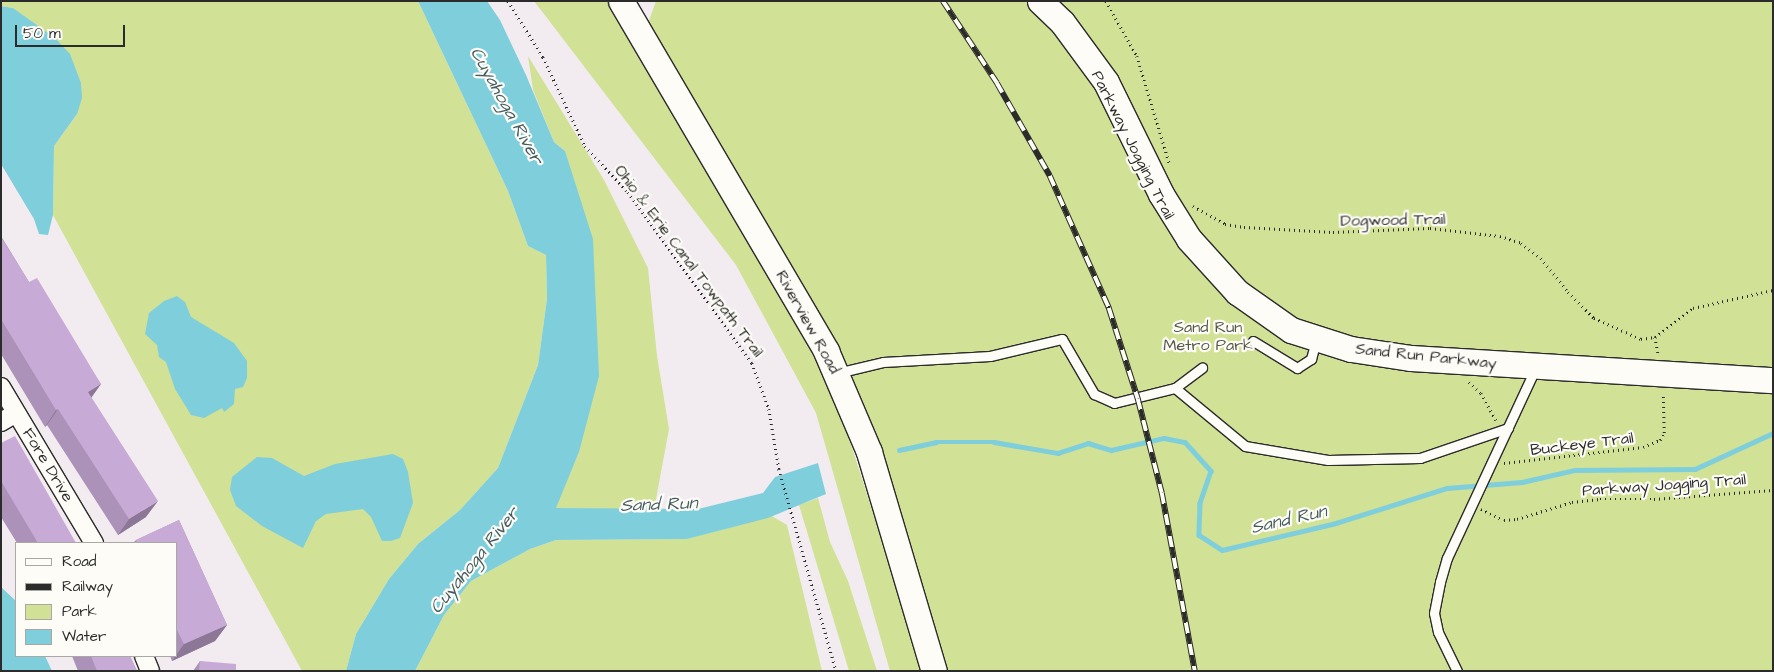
<!DOCTYPE html>
<style>
body{margin:0}
#map{position:relative;width:1774px;height:672px;overflow:hidden;background:#f2ecf1;font-family:"Architects Daughter",sans-serif}
div>[style]{position:absolute}
[style*='--x']{left:calc(var(--x)*1px);top:calc(var(--y)*1px);width:calc(var(--w)*1px);rotate:calc(var(--a)*1deg)}
.green>*{inset:0;background:#d1e195}
.water>*{inset:0;background:#7fcedc}
.stream>*{height:4.5px;margin:-2.25px;padding:0 2.25px;transform-origin:2.25px;border-radius:2.25px;background:#7fcedc}
.path>*{height:2.5px;margin-top:-1.25px;transform-origin:0;background:repeating-linear-gradient(90deg,#2b2b2b 0 1px,transparent 0 5px)}
.roads{filter:drop-shadow(1px 0 #2b2b2b) drop-shadow(-1px 0 #2b2b2b) drop-shadow(0 1px #2b2b2b) drop-shadow(0 -1px #2b2b2b)}
.lane>*{height:9px;margin:-4.5px;padding:0 4.5px;transform-origin:4.5px;border-radius:4.5px;background:#fdfcf7}
.street>*{height:18px;margin:-9px;padding:0 9px;transform-origin:9px;border-radius:9px;background:#fdfcf7}
.secondary>*{height:25px;margin:-12.5px;padding:0 12.5px;transform-origin:12.5px;border-radius:12.5px;background:#fdfcf7}
.rail>*{height:5.5px;margin-top:-2.75px;transform-origin:0;background:repeating-linear-gradient(90deg,#fdfcf7 0 11px,#2b2b2b 0 22px);box-sizing:border-box;border-block:1px solid #2b2b2b}
.wall>*{inset:0;background:#ac92b9}
.shaded-wall>*{inset:0;background:#8c7796}
.building>*{inset:0;background:#c8aad7}
span{translate:-50% -50%;white-space:nowrap;text-align:center;line-height:1.15;-webkit-text-stroke:4.5px #fdfcf7;paint-order:stroke}
.street-label{font-size:16px;color:#2b2b2b}
.park-label{font-size:16px;color:#545846}
.water-label{font-size:18px;color:#445c60;font-style:italic}
.frame{position:absolute;inset:0;border:2px solid #2b2b2b;pointer-events:none}
.legend{position:absolute;left:15px;top:542px;width:162px;height:115px;box-sizing:border-box;background:#fdfcf7;border:1px solid #a9a8a5;margin:0;padding:6px 9px;list-style:none;font-size:15px;color:#2b2b2b}
.legend li{display:flex;align-items:center;gap:10px;height:25px}
.legend b{width:25px;border:1px solid #a9a8a5}
.scale{position:absolute;left:15px;top:25px;width:110px;height:22px;box-sizing:border-box;border:2px solid #2b2b2b;border-top:0;padding-left:6px;font-size:15px;line-height:18px;white-space:nowrap;color:#2b2b2b;-webkit-text-stroke:4px #fdfcf7;paint-order:stroke}
</style>
<div id="map">
<div class="green">
<i style="clip-path:polygon(1px 1px,418px 1px,508px 191px,528px 246px,546px 255px,547px 299px,538px 365px,498px 468px,460px 510px,418px 544px,389px 579px,356px 634px,346px 671px,302px 671px,53px 215px,54px 146px,77px 114px,13px 8px,1px 6px)"></i>
<i style="clip-path:polygon(534px 1px,607px 1px,699px 149px,835px 395px,924px 671px,890px 671px,816px 413px,736px 265px)"></i>
<i style="clip-path:polygon(656px 1px,1773px 1px,1773px 671px,934px 671px,869px 452px,643px 38px)"></i>
<i style="clip-path:polygon(528px 56px,604px 180px,648px 268px,657px 356px,669px 429px,654px 510px,555px 508px,579px 452px,572px 181px,565px 151px,554px 142px,533px 90px)"></i>
<i style="clip-path:polygon(818px 498px,830px 542px,848px 581px,877px 671px,849px 671px,799px 505px)"></i>
<i style="clip-path:polygon(772px 516px,787px 525px,822px 671px,415px 671px,444px 615px,471px 581px,530px 549px,556px 540px,687px 539px)"></i>
</div>
<div class="water">
<i style="clip-path:polygon(418px 1px,487px 1px,500px 20px,526px 75px,554px 142px,565px 151px,593px 239px,599px 376px,579px 452px,556px 508px,698px 509px,763px 493px,775px 477px,818px 463px,826px 494px,768px 518px,687px 539px,556px 540px,530px 549px,471px 581px,444px 615px,415px 671px,346px 671px,356px 634px,389px 579px,418px 544px,460px 510px,498px 468px,538px 365px,547px 299px,546px 255px,528px 246px,508px 191px)"></i>
<i style="clip-path:polygon(1px 6px,13px 8px,55px 38px,70px 54px,81px 83px,82px 98px,77px 114px,54px 146px,53px 215px,48px 235px,39px 234px,34px 219px,1px 164px)"></i>
<i style="clip-path:polygon(177px 296px,185px 302px,191px 317px,234px 343px,247px 361px,247px 378px,243px 387px,235px 389px,234px 404px,224px 412px,222px 408px,204px 418px,191px 415px,175px 389px,166px 362px,159px 357px,157px 345px,145px 334px,149px 313px,164px 301px)"></i>
<i style="clip-path:polygon(393px 454px,403px 459px,408px 472px,413px 503px,400px 538px,391px 541px,382px 541px,371px 517px,363px 509px,326px 514px,316px 521px,303px 548px,262px 526px,236px 506px,230px 490px,232px 477px,257px 457px,272px 458px,304px 476px,335px 464px)"></i>
<i style="clip-path:polygon(1px 587px,16px 601px,16px 656px,45px 656px,52px 671px,1px 671px)"></i>
</div>
<div class="stream">
<i style="--x:899;--y:450;--w:38;--a:-12"></i>
<i style="--x:936;--y:442;--w:58;--a:0"></i>
<i style="--x:994;--y:442;--w:65;--a:9.8"></i>
<i style="--x:1058;--y:453;--w:32;--a:-18"></i>
<i style="--x:1088;--y:443;--w:24;--a:17"></i>
<i style="--x:1111;--y:450;--w:54;--a:-12.8"></i>
<i style="--x:1164;--y:438;--w:21;--a:11"></i>
<i style="--x:1185;--y:442;--w:39;--a:48"></i>
<i style="--x:1211;--y:471;--w:34;--a:109"></i>
<i style="--x:1200;--y:503;--w:32;--a:92"></i>
<i style="--x:1199;--y:535;--w:27;--a:33"></i>
<i style="--x:1222;--y:550;--w:117;--a:-13.3"></i>
<i style="--x:1336;--y:523;--w:116;--a:-17.5"></i>
<i style="--x:1447;--y:488;--w:75;--a:-4.6"></i>
<i style="--x:1522;--y:482;--w:54;--a:-12.8"></i>
<i style="--x:1575;--y:470;--w:120;--a:-0.5"></i>
<i style="--x:1695;--y:469;--w:86;--a:-24.8"></i>
</div>
<div class="path">
<i style="--x:508;--y:1;--w:66;--a:58"></i>
<i style="--x:543;--y:57;--w:98;--a:64.7"></i>
<i style="--x:585;--y:146;--w:63;--a:46.9"></i>
<i style="--x:628;--y:192;--w:211;--a:54.1"></i>
<i style="--x:752;--y:363;--w:49;--a:69.7"></i>
<i style="--x:769;--y:409;--w:61;--a:80.5"></i>
<i style="--x:779;--y:469;--w:210;--a:74.2"></i>
<i style="--x:1106;--y:1;--w:63;--a:60.6"></i>
<i style="--x:1137;--y:56;--w:114;--a:73.2"></i>
<i style="--x:1193;--y:206;--w:37;--a:29"></i>
<i style="--x:1225;--y:224;--w:19;--a:9"></i>
<i style="--x:1244;--y:227;--w:89;--a:3.2"></i>
<i style="--x:1333;--y:232;--w:97;--a:-2.4"></i>
<i style="--x:1430;--y:228;--w:70;--a:6.5"></i>
<i style="--x:1500;--y:236;--w:22;--a:18"></i>
<i style="--x:1521;--y:243;--w:25;--a:37"></i>
<i style="--x:1541;--y:258;--w:43;--a:51.5"></i>
<i style="--x:1568;--y:292;--w:37;--a:45"></i>
<i style="--x:1594;--y:318;--w:51;--a:24.1"></i>
<i style="--x:1641;--y:339;--w:14;--a:-8"></i>
<i style="--x:1655;--y:337;--w:48;--a:-37.3"></i>
<i style="--x:1693;--y:308;--w:82;--a:-12.7"></i>
<i style="--x:1655;--y:337;--w:16;--a:79"></i>
<i style="--x:1469;--y:382;--w:16;--a:43"></i>
<i style="--x:1481;--y:393;--w:31;--a:61"></i>
<i style="--x:1504;--y:463;--w:140;--a:-6.6"></i>
<i style="--x:1643;--y:447;--w:18;--a:-22"></i>
<i style="--x:1660;--y:440;--w:8;--a:-60"></i>
<i style="--x:1664;--y:433;--w:40;--a:-91.4"></i>
<i style="--x:1481;--y:509;--w:25;--a:26"></i>
<i style="--x:1504;--y:520;--w:13;--a:-4"></i>
<i style="--x:1517;--y:519;--w:58;--a:-17.2"></i>
<i style="--x:1572;--y:502;--w:28;--a:-6"></i>
<i style="--x:1600;--y:499;--w:54;--a:0"></i>
<i style="--x:1654;--y:499;--w:119;--a:-4.3"></i>
</div>
<div class="roads">
<div class="lane">
<i style="--x:1253;--y:341;--w:52;--a:31.5"></i>
<i style="--x:1297;--y:368;--w:17;--a:-33"></i>
<i style="--x:1311;--y:359;--w:20;--a:-75"></i>
<i style="--x:837;--y:373;--w:47;--a:-13.4"></i>
<i style="--x:883;--y:362;--w:107;--a:-3.2"></i>
<i style="--x:990;--y:356;--w:74;--a:-13.3"></i>
<i style="--x:1062;--y:339;--w:64;--a:59.8"></i>
<i style="--x:1094;--y:394;--w:22;--a:24"></i>
<i style="--x:1114;--y:403;--w:63;--a:-13.8"></i>
<i style="--x:1175;--y:388;--w:91;--a:39.6"></i>
<i style="--x:1245;--y:446;--w:84;--a:9.6"></i>
<i style="--x:1328;--y:460;--w:92;--a:-1.2"></i>
<i style="--x:1420;--y:458;--w:93;--a:-18.8"></i>
<i style="--x:1175;--y:388;--w:34;--a:-37"></i>
<i style="--x:1457;--y:671;--w:43;--a:-116"></i>
<i style="--x:1438;--y:632;--w:19;--a:-102"></i>
<i style="--x:1434;--y:613;--w:32;--a:-79"></i>
<i style="--x:1440;--y:582;--w:25;--a:-74"></i>
<i style="--x:1447;--y:558;--w:211;--a:-65"></i>
</div>
<div class="street">
<i style="--x:1;--y:387;--w:182;--a:59.2"></i>
<i style="--x:1;--y:422;--w:17;--a:-31"></i>
<i style="--x:144;--y:656;--w:16;--a:68"></i>
</div>
<div class="secondary">
<i style="--x:621;--y:1;--w:406;--a:59.6"></i>
<i style="--x:826;--y:351;--w:110;--a:66.9"></i>
<i style="--x:869;--y:452;--w:228;--a:73.5"></i>
<i style="--x:1040;--y:1;--w:30;--a:44"></i>
<i style="--x:1062;--y:22;--w:74;--a:53.7"></i>
<i style="--x:1106;--y:82;--w:125;--a:63.8"></i>
<i style="--x:1161;--y:194;--w:53;--a:58.1"></i>
<i style="--x:1189;--y:239;--w:72;--a:47.8"></i>
<i style="--x:1237;--y:292;--w:66;--a:35.1"></i>
<i style="--x:1291;--y:330;--w:63;--a:17.6"></i>
<i style="--x:1351;--y:349;--w:61;--a:8.5"></i>
<i style="--x:1411;--y:358;--w:363;--a:3.5"></i>
</div>
</div>
<div class="rail">
<i style="--x:943;--y:1;--w:98;--a:56.6"></i>
<i style="--x:997;--y:83;--w:107;--a:60.3"></i>
<i style="--x:1050;--y:176;--w:145;--a:65.9"></i>
<i style="--x:1109;--y:308;--w:96;--a:72.3"></i>
<i style="--x:1138;--y:399;--w:97;--a:75.7"></i>
<i style="--x:1162;--y:493;--w:181;--a:79.5"></i>
</div>
<div class="wall">
<i style="clip-path:polygon(1px 236px,29px 282px,101px 384px,91px 397px,146px 517px,118px 535px,47px 425px,45px 427px,1px 354px)"></i>
<i style="clip-path:polygon(1px 443px,76px 543px,17px 543px,1px 517px)"></i>
<i style="clip-path:polygon(179px 520px,227px 625px,215px 641px,172px 661px,170px 656px,176px 656px,176px 543px,133px 543px,136px 540px)"></i>
<i style="clip-path:polygon(72px 656px,130px 656px,137px 671px,78px 671px)"></i>
<i style="clip-path:polygon(200px 661px,236px 671px,193px 671px)"></i>
</div>
<div class="shaded-wall">
<i style="clip-path:polygon(101px 384px,89px 401px,88px 392px)"></i>
<i style="clip-path:polygon(58px 409px,47px 425px,45px 427px,56px 410px)"></i>
<i style="clip-path:polygon(158px 501px,146px 517px,118px 535px,129px 519px)"></i>
<i style="clip-path:polygon(227px 625px,215px 641px,172px 661px,184px 644px)"></i>
</div>
<div class="building">
<i style="clip-path:polygon(1px 237px,29px 282px,37px 278px,101px 384px,88px 392px,158px 501px,129px 519px,58px 409px,56px 410px,1px 319px)"></i>
<i style="clip-path:polygon(15px 436px,76px 543px,38px 543px,1px 481px,1px 443px)"></i>
<i style="clip-path:polygon(179px 520px,227px 625px,184px 644px,176px 628px,176px 543px,137px 543px,136px 540px)"></i>
<i style="clip-path:polygon(91px 656px,130px 656px,137px 671px,97px 671px)"></i>
<i style="clip-path:polygon(200px 661px,236px 664px,236px 671px,199px 671px)"></i>
</div>
<div class="street-label">
<span style="left:1133px;top:145px;rotate:63deg">Parkway Jogging Trail</span>
<span style="left:1393px;top:220px;rotate:-1deg">Dogwood Trail</span>
<span style="left:689px;top:261px;rotate:53deg">Ohio &amp; Erie Canal Towpath Trail</span>
<span style="left:808px;top:322px;rotate:61deg">Riverview Road</span>
<span style="left:1426px;top:356px;rotate:6deg">Sand Run Parkway</span>
<span style="left:1582px;top:444px;rotate:-7deg">Buckeye Trail</span>
<span style="left:48px;top:465px;rotate:59deg">Fore Drive</span>
<span style="left:1664px;top:485px;rotate:-4deg">Parkway Jogging Trail</span>
</div>
<div class="park-label">
<span style="left:1208px;top:336px">Sand Run<br>Metro Park</span>
</div>
<div class="water-label">
<span style="left:506px;top:106px;rotate:61deg">Cuyahoga River</span>
<span style="left:659px;top:505px;rotate:-2deg">Sand Run</span>
<span style="left:1289px;top:520px;rotate:-13deg">Sand Run</span>
<span style="left:475px;top:561px;rotate:-51deg">Cuyahoga River</span>
</div>
<div class="frame"></div>
<ul class="legend">
<li><b style="height:6px;background:#fdfcf7"></b>Road</li>
<li><b style="height:6px;background:#2b2b2b"></b>Railway</li>
<li><b style="height:14px;background:#d1e195"></b>Park</li>
<li><b style="height:14px;background:#7fcedc"></b>Water</li>
</ul>
<div class="scale">50 m</div>
</div>
